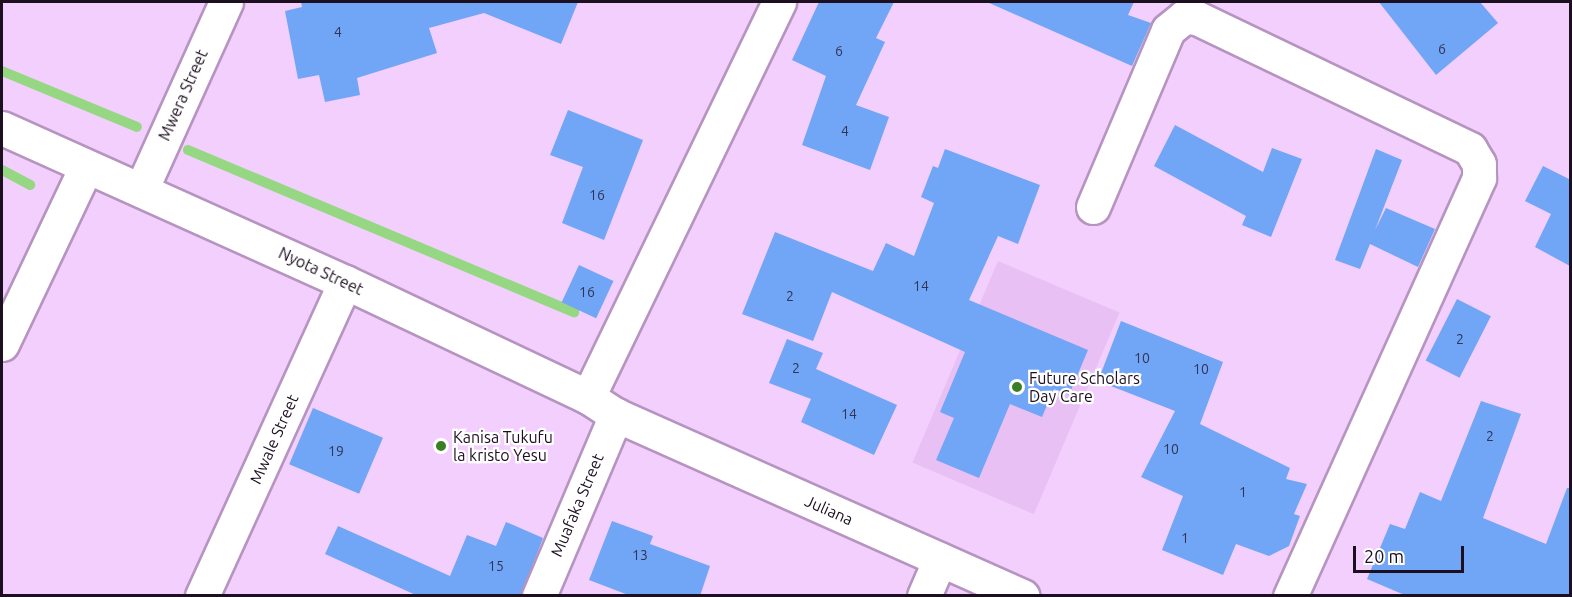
<!DOCTYPE html>
<style>
body{margin:0}
#map{position:relative;width:1572px;height:597px;overflow:hidden;background:#f3cffd;font-family:Ubuntu,sans-serif}
div>[style]{position:absolute}
[style*='--x']{left:calc(var(--x)*1px);top:calc(var(--y)*1px);width:calc(var(--w)*1px);rotate:calc(var(--a)*1deg)}
.built>*{inset:0;background:#e9c0f4;transform-origin:0 0}
.stream>*{height:10px;margin:-5px;padding:0 5px;transform-origin:5px;border-radius:5px;background:#96d784}
.building>*{inset:0;background:#71a5f5;transform-origin:0 0}
.roads{filter:drop-shadow(2px 0 #b694c0) drop-shadow(-2px 0 #b694c0) drop-shadow(0 2px #b694c0) drop-shadow(0 -2px #b694c0)}
.minor>*{height:33px;margin:-16.5px;padding:0 16.5px;transform-origin:16.5px;border-radius:16.5px;background:#fff}
.dots>*{width:16px;height:16px;translate:-50% -50%;box-sizing:border-box;border:3px solid #fff;border-radius:50%}
span{translate:-50% -50%;white-space:nowrap;text-align:center;line-height:1.15;-webkit-text-stroke:4.5px #fff;paint-order:stroke}
.number-label{font-size:14px;color:#313454}
.number-label span{-webkit-text-stroke-width:0}
.street-label{font-size:16px;color:#1c0f1f}
.poi-label{font-size:16px;color:#1c0f1f}
.left{translate:0 -50%;text-align:left}
.frame{position:absolute;inset:0;border:3px solid #1c0f1f;pointer-events:none}
.scale{position:absolute;left:1353px;top:546px;width:111px;height:27px;box-sizing:border-box;border:3px solid #1c0f1f;border-top:0;padding-left:8px;font-size:18px;line-height:21px;white-space:nowrap;color:#1c0f1f;-webkit-text-stroke:4px #fff;paint-order:stroke}
</style>
<div id="map">
<div class="built">
<i style="left:998px;top:261px;width:132px;height:219px;rotate:23deg"></i>
</div>
<div class="stream">
<i style="--x:2;--y:71;--w:146;--a:22.5"></i>
<i style="--x:188;--y:150;--w:419;--a:22.8"></i>
<i style="--x:2;--y:170;--w:32;--a:28"></i>
</div>
<div class="building">
<i style="clip-path:polygon(301px 2px,578px 2px,561px 44px,484px 13px,429px 28px,437px 53px,357px 78px,360px 95px,325px 102px,319px 75px,298px 79px,285px 11px,302px 7px)"></i>
<i style="clip-path:polygon(819px 2px,894px 2px,876px 38px,885px 42px,856px 105px,889px 117px,870px 170px,802px 145px,826px 76px,792px 60px)"></i>
<i style="clip-path:polygon(987px 2px,1134px 2px,1128px 15px,1151px 23px,1132px 66px)"></i>
<i style="clip-path:polygon(1379px 2px,1480px 2px,1498px 23px,1436px 75px)"></i>
<i style="clip-path:polygon(568px 110px,643px 140px,604px 240px,562px 223px,583px 167px,550px 155px)"></i>
<i style="clip-path:polygon(1175px 125px,1263px 172px,1272px 148px,1302px 159px,1271px 237px,1242px 225px,1246px 216px,1154px 166px)"></i>
<i style="clip-path:polygon(945px 149px,1040px 185px,1018px 244px,998px 236px,969px 300px,1088px 350px,1069px 395px,1054px 389px,1042px 417px,1010px 404px,979px 478px,936px 460px,954px 418px,940px 412px,965px 352px,832px 292px,813px 341px,742px 314px,775px 232px,873px 271px,886px 243px,914px 256px,934px 203px,921px 197px,933px 166px,938px 168px)"></i>
<i style="clip-path:polygon(1376px 149px,1402px 160px,1375px 230px,1386px 208px,1435px 229px,1418px 267px,1370px 244px,1360px 269px,1335px 260px)"></i>
<i style="clip-path:polygon(1543px 166px,1569px 179px,1570px 176px,1570px 266px,1535px 247px,1551px 214px,1525px 201px)"></i>
<i style="left:579px;top:265px;width:38px;height:41px;rotate:25deg"></i>
<i style="left:1457px;top:299px;width:38px;height:69px;rotate:27deg"></i>
<i style="clip-path:polygon(1121px 321px,1223px 362px,1200px 424px,1290px 468px,1286px 479px,1307px 484px,1294px 514px,1300px 516px,1289px 546px,1269px 556px,1236px 544px,1223px 575px,1162px 550px,1183px 496px,1141px 477px,1175px 411px,1098px 381px)"></i>
<i style="clip-path:polygon(787px 339px,823px 353px,816px 369px,897px 405px,874px 455px,801px 422px,811px 399px,769px 383px)"></i>
<i style="clip-path:polygon(1481px 401px,1521px 414px,1483px 518px,1546px 544px,1567px 488px,1570px 488px,1570px 596px,1407px 596px,1367px 579px,1390px 524px,1405px 529px,1420px 492px,1441px 501px)"></i>
<i style="left:313px;top:408px;width:76px;height:61px;rotate:23deg"></i>
<i style="clip-path:polygon(612px 521px,653px 536px,650px 544px,710px 566px,700px 596px,631px 596px,589px 580px)"></i>
<i style="clip-path:polygon(506px 522px,543px 538px,521px 596px,418px 596px,325px 554px,338px 526px,450px 576px,467px 535px,496px 546px)"></i>
</div>
<div class="roads">
<div class="minor">
<i style="--x:2;--y:128;--w:376;--a:24.2"></i>
<i style="--x:345;--y:282;--w:269;--a:25.3"></i>
<i style="--x:588;--y:397;--w:33;--a:33"></i>
<i style="--x:616;--y:415;--w:445;--a:24"></i>
<i style="--x:142;--y:188;--w:204;--a:-65.7"></i>
<i style="--x:1093;--y:207;--w:192;--a:-67"></i>
<i style="--x:1168;--y:30;--w:21;--a:-39"></i>
<i style="--x:1184;--y:17;--w:13;--a:4"></i>
<i style="--x:1197;--y:18;--w:303;--a:25.6"></i>
<i style="--x:1470;--y:149;--w:17;--a:59"></i>
<i style="--x:1479;--y:164;--w:14;--a:90"></i>
<i style="--x:1479;--y:178;--w:459;--a:114.3"></i>
<i style="--x:2;--y:344;--w:196;--a:-64.6"></i>
<i style="--x:588;--y:397;--w:439;--a:-64.2"></i>
<i style="--x:202;--y:596;--w:345;--a:-65.5"></i>
<i style="--x:539;--y:596;--w:197;--a:-67"></i>
<i style="--x:924;--y:596;--w:40;--a:-66.6"></i>
</div>
</div>
<div class="dots">
<i style="left:1017px;top:387px;background:#3a7f23"></i>
<i style="left:441px;top:446px;background:#3a7f23"></i>
</div>
<div class="number-label">
<span style="left:338px;top:32px">4</span>
<span style="left:1442px;top:49px">6</span>
<span style="left:839px;top:51px">6</span>
<span style="left:845px;top:131px">4</span>
<span style="left:597px;top:195px">16</span>
<span style="left:921px;top:286px">14</span>
<span style="left:587px;top:292px">16</span>
<span style="left:790px;top:296px">2</span>
<span style="left:1460px;top:339px">2</span>
<span style="left:1142px;top:358px">10</span>
<span style="left:796px;top:368px">2</span>
<span style="left:1201px;top:369px">10</span>
<span style="left:849px;top:414px">14</span>
<span style="left:1490px;top:436px">2</span>
<span style="left:1171px;top:449px">10</span>
<span style="left:336px;top:451px">19</span>
<span style="left:1243px;top:492px">1</span>
<span style="left:1185px;top:538px">1</span>
<span style="left:640px;top:555px">13</span>
<span style="left:496px;top:566px">15</span>
</div>
<div class="street-label">
<span style="left:183px;top:95px;rotate:-66deg">Mwera Street</span>
<span style="left:321px;top:271px;rotate:25deg">Nyota Street</span>
<span style="left:274px;top:439px;rotate:-66deg">Mwale Street</span>
<span style="left:577px;top:505px;rotate:-67deg">Muafaka Street</span>
<span style="left:829px;top:510px;rotate:24deg">Juliana</span>
</div>
<div class="poi-label">
<span class="left" style="left:1029px;top:387px">Future Scholars<br>Day Care</span>
<span class="left" style="left:453px;top:446px">Kanisa Tukufu<br>la kristo Yesu</span>
</div>
<div class="frame"></div>
<div class="scale">20 m</div>
</div>
